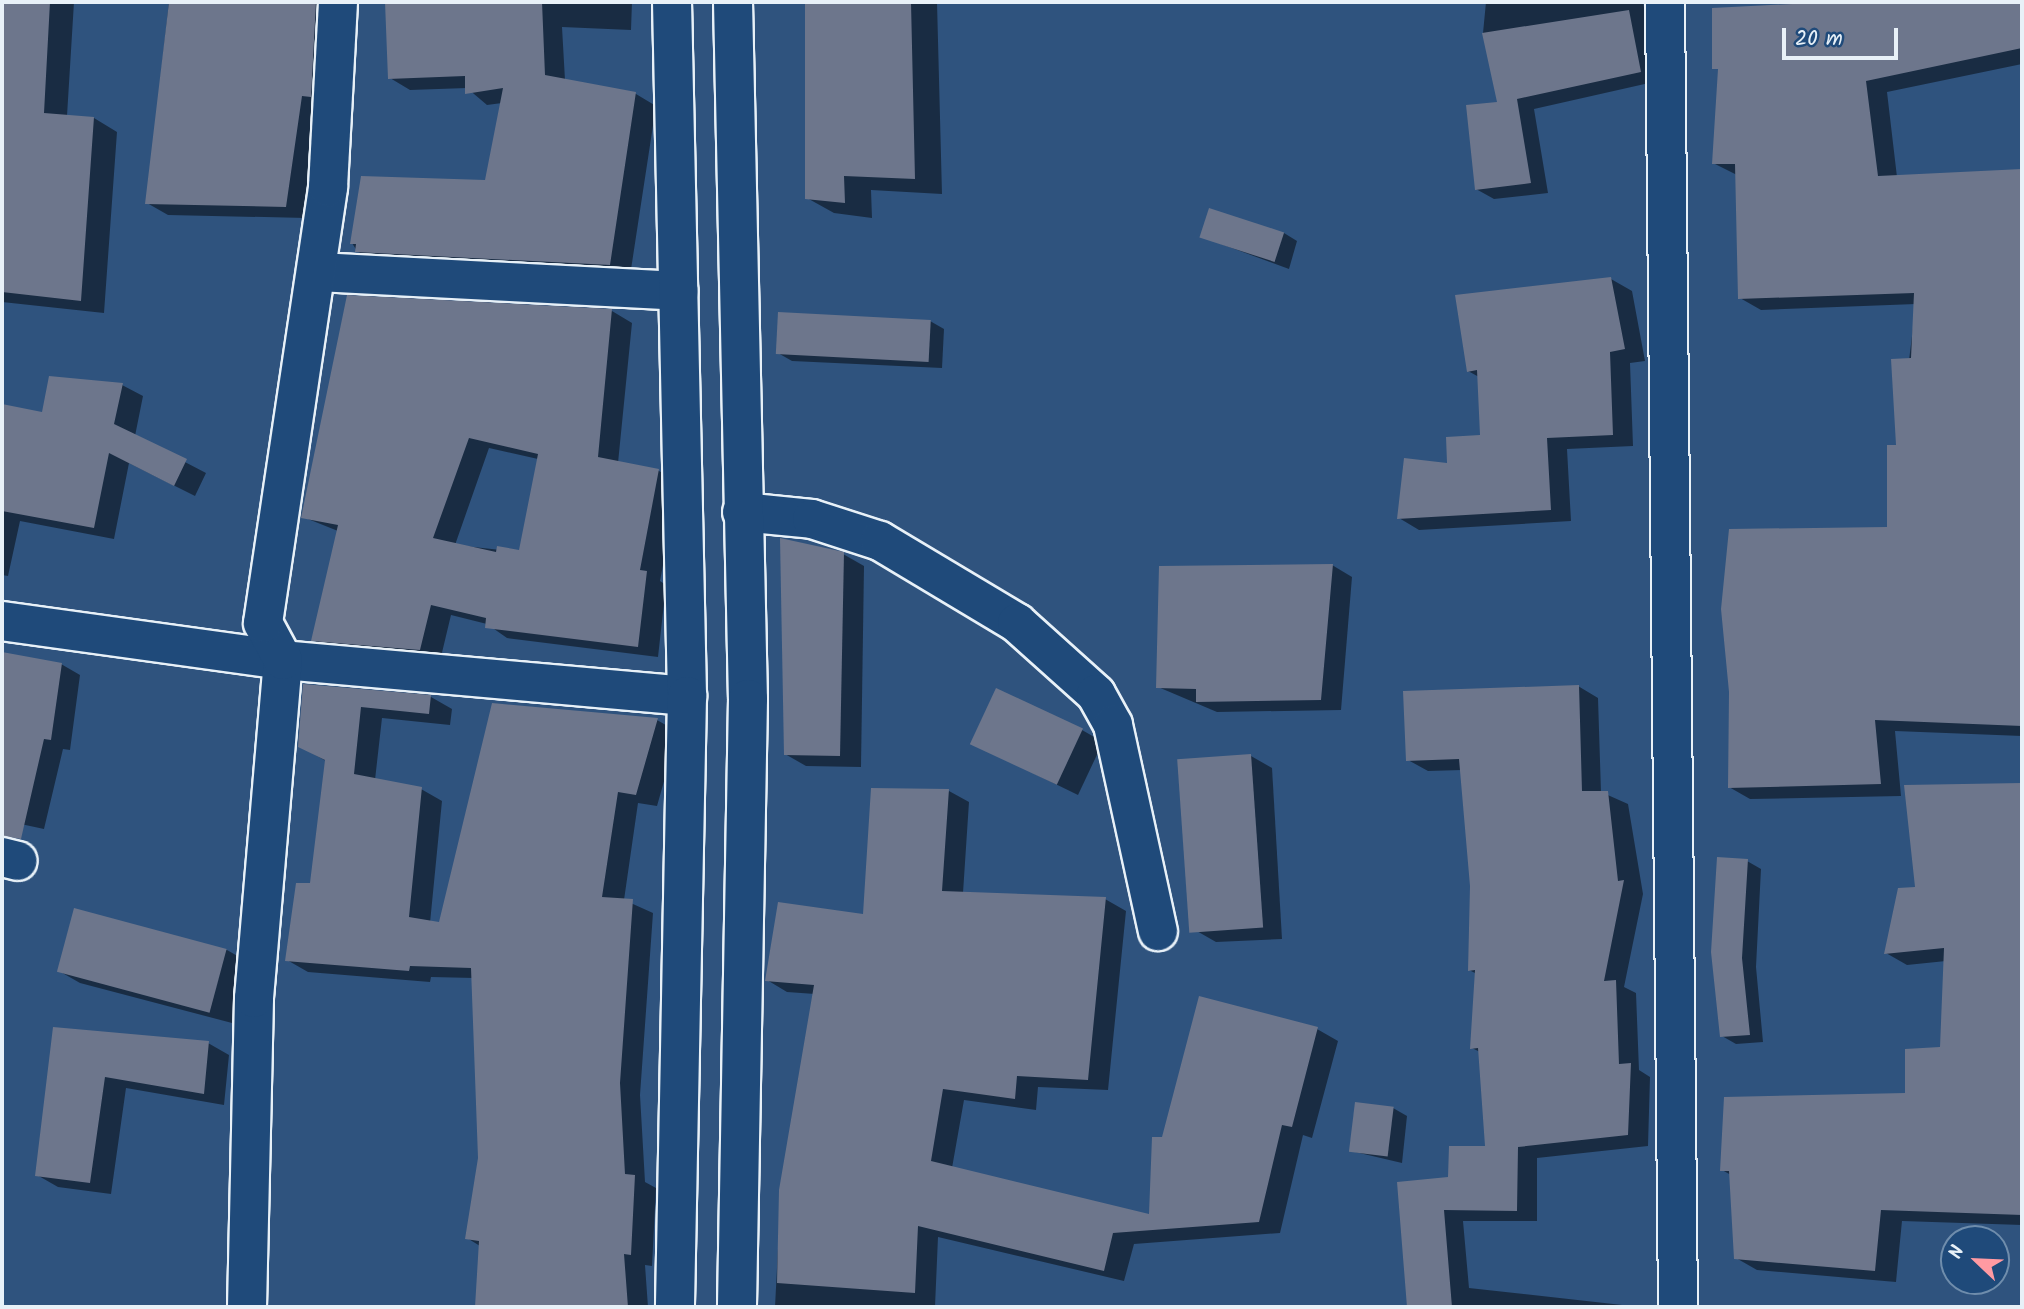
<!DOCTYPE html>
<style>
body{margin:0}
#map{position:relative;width:2024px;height:1309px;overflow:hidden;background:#2f537e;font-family:Kalam,sans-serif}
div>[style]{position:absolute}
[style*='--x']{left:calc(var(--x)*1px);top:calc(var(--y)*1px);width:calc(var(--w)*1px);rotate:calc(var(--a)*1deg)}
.shadow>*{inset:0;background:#0007}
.building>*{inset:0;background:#6d768c;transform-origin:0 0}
.roads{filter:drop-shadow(2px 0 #e8f1f8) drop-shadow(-2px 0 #e8f1f8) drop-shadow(0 2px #e8f1f8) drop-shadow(0 -2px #e8f1f8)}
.minor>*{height:38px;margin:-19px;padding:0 19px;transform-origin:19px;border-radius:19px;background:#1f4a7a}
.major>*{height:38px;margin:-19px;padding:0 19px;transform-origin:19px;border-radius:19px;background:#1f4a7a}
span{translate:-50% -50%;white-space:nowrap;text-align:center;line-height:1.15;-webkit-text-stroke:7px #1f4a7a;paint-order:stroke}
.frame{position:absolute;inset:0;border:4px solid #e8f1f8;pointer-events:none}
.north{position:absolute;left:1940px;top:1225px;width:70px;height:70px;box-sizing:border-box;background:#1f4a7a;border:2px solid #6f8dac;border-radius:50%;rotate:293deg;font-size:19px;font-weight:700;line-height:28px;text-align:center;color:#e8f1f8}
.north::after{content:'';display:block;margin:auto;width:24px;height:32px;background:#ff9aa2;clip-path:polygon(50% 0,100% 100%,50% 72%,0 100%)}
.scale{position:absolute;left:1782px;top:28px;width:116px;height:32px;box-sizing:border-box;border:4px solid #e8f1f8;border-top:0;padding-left:9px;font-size:21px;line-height:24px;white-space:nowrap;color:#e8f1f8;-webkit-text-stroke:5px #1f4a7a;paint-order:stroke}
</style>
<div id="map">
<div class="shadow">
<i style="clip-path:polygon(2px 2px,74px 2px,67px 116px,94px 118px,117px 132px,104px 313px,2px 302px)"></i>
<i style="clip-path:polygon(169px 2px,343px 2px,306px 218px,168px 215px,147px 203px)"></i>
<i style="clip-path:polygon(387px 2px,632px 2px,631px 30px,562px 27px,565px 80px,636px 94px,656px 106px,630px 276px,377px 263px,357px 251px,352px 243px,486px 182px,502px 103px,487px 105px,467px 88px,410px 90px,390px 78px)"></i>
<i style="clip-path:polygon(806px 2px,937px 2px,942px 194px,871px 190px,872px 218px,834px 213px,807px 198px)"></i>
<i style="clip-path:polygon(1486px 2px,1643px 2px,1658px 81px,1534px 109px,1548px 193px,1494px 199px,1476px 189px,1499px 103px,1483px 33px)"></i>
<i style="clip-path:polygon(1866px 2px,2022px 2px,2022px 64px,1887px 92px,1897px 177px,2022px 171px,2022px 613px,1877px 620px,1877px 651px,2022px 657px,2022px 736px,1895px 731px,1901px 796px,1750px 799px,1729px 787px,1731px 692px,1888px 529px,1916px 304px,1761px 310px,1740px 298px,1737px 175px,1713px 163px,1719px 71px,1714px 9px)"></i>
<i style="clip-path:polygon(1284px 233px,1297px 241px,1289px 269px,1202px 237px)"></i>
<i style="clip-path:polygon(1611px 279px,1632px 291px,1645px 361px,1630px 363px,1633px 446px,1567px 449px,1571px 521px,1419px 530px,1399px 518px,1482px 437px,1479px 377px,1468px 371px)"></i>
<i style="clip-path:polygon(evenodd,612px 311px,632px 323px,618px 463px,659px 471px,679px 482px,660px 581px,666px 585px,658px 657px,507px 638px,487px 624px,451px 615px,440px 661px,333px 651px,313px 640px,338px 531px,303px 517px,612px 311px,489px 448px,538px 459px,520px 552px,455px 545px,489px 448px)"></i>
<i style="clip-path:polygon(930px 321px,944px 329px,942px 368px,792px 361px,778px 353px)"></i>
<i style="clip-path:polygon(122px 385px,143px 396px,135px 436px,206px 473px,195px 496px,129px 463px,114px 539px,20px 521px,8px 576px,2px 575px,2px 406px,43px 414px)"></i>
<i style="clip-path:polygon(843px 554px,864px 566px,861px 767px,806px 766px,785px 754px)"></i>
<i style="clip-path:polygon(1332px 565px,1352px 577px,1341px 710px,1217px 712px,1158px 687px)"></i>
<i style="clip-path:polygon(2px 654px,61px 664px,80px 675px,70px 750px,63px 749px,44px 829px,2px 820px)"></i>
<i style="clip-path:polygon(305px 686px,431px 697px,452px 709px,450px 725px,382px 718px,375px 780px,421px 789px,442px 801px,430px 923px,440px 924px,657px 720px,678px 732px,657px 806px,638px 803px,624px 900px,653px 913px,640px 1095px,645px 1182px,656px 1188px,652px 1266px,645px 1265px,648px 1307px,477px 1307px,480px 1246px,467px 1238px,480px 1158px,474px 978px,431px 977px,430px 982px,308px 972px,287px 960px,312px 885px,326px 761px,299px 746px)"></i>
<i style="clip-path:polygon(1578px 686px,1598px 698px,1601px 792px,1628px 804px,1643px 894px,1624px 987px,1636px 993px,1639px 1070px,1650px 1077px,1648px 1146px,1537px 1158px,1537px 1221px,1463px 1221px,1469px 1288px,1640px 1307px,1409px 1307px,1399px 1183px,1450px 1179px,1487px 1148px,1480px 1052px,1472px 1048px,1477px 974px,1469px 970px,1472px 886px,1462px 770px,1428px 771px,1408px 760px)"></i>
<i style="clip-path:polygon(1082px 730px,1103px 742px,1078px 795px,971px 743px)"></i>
<i style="clip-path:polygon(1251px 756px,1272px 768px,1282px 939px,1216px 942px,1195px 930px)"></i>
<i style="clip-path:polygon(2022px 785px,2022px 1225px,1902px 1221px,1896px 1282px,1757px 1270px,1736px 1258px,1731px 1175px,1722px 1170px,1907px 1095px,1942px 1048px,1946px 961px,1907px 965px,1886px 953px,1917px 888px,1906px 787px)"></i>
<i style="clip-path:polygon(949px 791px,969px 802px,963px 893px,1105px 899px,1126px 911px,1108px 1090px,1038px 1087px,1036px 1110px,964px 1100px,952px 1168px,1151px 1216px,1163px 1138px,1317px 1029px,1338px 1041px,1312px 1138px,1303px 1135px,1280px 1233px,1134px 1244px,1124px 1281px,938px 1237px,935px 1307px,775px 1307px,781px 1190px,815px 994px,787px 992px,767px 980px,865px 916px)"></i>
<i style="clip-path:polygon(1747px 861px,1761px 869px,1756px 967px,1763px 1042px,1736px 1044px,1722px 1036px)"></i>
<i style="clip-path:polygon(75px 910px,227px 950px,248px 962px,232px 1023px,80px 983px,59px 971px)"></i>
<i style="clip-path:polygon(55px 1029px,208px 1043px,229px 1055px,224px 1105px,126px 1088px,111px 1194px,58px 1187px,37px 1175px)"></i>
<i style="clip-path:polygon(1393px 1108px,1407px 1116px,1402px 1163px,1351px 1151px)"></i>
</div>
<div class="building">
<i style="clip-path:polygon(2px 2px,50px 2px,44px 113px,94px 117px,81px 301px,2px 292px)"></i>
<i style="clip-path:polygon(169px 2px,316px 2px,311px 97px,302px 96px,286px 207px,145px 204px)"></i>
<i style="clip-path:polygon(385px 2px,542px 2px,545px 75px,636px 92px,610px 265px,355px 252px,356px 244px,350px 244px,361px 176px,485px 180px,503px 88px,465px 94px,465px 76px,388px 79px)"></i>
<i style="clip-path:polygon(805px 2px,911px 2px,915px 179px,844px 176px,845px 203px,805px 199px)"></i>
<i style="clip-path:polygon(1830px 2px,2022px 2px,2022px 48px,1866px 81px,1878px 176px,2022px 169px,2022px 726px,1875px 720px,1881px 784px,1728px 788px,1729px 692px,1721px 609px,1729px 529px,1887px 527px,1887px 445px,1896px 445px,1891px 359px,1911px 358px,1914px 293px,1738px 299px,1735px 164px,1712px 164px,1718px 69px,1712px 69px,1712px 8px)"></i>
<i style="clip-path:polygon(1629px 10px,1641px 72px,1517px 99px,1531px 183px,1475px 190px,1466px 105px,1497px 102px,1482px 33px)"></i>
<i style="left:1209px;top:208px;width:79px;height:31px;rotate:18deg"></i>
<i style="clip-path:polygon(1611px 277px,1625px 349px,1610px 352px,1613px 435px,1547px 438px,1551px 510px,1397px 519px,1404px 458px,1447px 463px,1446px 437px,1480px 435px,1477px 370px,1467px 372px,1455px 295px)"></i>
<i style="clip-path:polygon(evenodd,347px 295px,612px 309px,598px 457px,659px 469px,640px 570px,647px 571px,638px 647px,485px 628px,486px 618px,431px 605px,420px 650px,311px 641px,338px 525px,301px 518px,347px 295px,469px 438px,538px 454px,519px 550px,497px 546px,496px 552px,433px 538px,469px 438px)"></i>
<i style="left:778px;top:312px;width:153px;height:42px;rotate:3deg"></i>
<i style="clip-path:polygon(49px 376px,123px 383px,114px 424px,187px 459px,174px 486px,109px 453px,94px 528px,2px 511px,2px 404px,42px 412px)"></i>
<i style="clip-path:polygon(780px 538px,844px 552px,840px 756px,784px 755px)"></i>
<i style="clip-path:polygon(1333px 564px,1321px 700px,1196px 702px,1196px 689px,1156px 688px,1159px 566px)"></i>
<i style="clip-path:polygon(2px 652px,62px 663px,51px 740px,44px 739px,21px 839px,2px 836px)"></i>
<i style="clip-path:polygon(303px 684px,431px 695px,429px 714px,361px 707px,354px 774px,422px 787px,409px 917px,439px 922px,492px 703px,658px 718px,636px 795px,618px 792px,602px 897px,633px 899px,620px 1083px,625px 1174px,635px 1175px,631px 1255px,624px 1254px,628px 1307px,475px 1307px,479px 1241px,465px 1239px,478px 1158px,471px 968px,410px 966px,409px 971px,285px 961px,296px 883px,310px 883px,325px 760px,298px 747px)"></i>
<i style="clip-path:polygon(1579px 685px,1582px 791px,1608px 791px,1618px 881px,1624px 880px,1604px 981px,1616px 980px,1619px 1064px,1631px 1063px,1628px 1135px,1518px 1147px,1517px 1211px,1444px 1210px,1452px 1307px,1407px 1307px,1397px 1182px,1448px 1177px,1449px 1146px,1485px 1146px,1478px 1048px,1470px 1049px,1475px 970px,1468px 971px,1470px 886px,1459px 759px,1406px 761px,1403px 691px)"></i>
<i style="left:996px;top:688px;width:96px;height:62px;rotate:25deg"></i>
<i style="left:1251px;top:754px;width:174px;height:74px;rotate:86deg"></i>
<i style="clip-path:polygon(2022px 783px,2022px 1215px,1881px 1210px,1875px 1271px,1734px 1259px,1729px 1171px,1720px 1171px,1724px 1097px,1905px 1093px,1905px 1049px,1940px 1047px,1944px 948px,1884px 954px,1898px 888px,1915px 887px,1904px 785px)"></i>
<i style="clip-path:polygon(871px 788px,949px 789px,942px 891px,1106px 897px,1088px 1080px,1017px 1076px,1015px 1099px,943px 1089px,931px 1161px,1149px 1214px,1152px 1137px,1162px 1137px,1199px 996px,1318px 1027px,1292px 1127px,1282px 1125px,1259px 1222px,1113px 1233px,1104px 1271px,918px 1226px,915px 1293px,777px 1283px,779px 1190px,814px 985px,765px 981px,778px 902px,863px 914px)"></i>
<i style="clip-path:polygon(1717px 857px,1748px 859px,1742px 958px,1750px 1035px,1720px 1037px,1711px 952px)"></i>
<i style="left:74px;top:908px;width:158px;height:66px;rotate:15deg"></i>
<i style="clip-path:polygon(53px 1027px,209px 1041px,204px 1094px,105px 1077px,90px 1183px,35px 1176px)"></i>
<i style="left:1355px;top:1102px;width:39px;height:50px;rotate:7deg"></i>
</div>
<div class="roads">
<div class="minor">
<i style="--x:1665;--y:2;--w:1305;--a:89.43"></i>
<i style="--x:318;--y:272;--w:361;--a:3"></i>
<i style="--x:742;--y:512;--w:70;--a:5.7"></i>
<i style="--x:812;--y:519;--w:71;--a:17.9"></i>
<i style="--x:880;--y:541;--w:160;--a:30.9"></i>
<i style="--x:1017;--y:623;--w:106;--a:41.9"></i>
<i style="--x:1096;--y:694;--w:35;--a:61"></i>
<i style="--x:1113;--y:725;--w:211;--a:77.7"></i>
<i style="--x:2;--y:621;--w:284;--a:7.9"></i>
<i style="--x:283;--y:660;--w:406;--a:5.1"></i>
<i style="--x:2;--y:857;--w:16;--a:14"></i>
<i style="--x:247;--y:1307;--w:309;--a:-88.7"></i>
<i style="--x:254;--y:998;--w:339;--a:-85.1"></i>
<i style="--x:283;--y:660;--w:42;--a:-118.4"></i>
<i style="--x:263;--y:623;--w:441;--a:-81.5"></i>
<i style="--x:328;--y:187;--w:185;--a:-86.9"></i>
</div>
<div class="major">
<i style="--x:672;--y:2;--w:694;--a:88.76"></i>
<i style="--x:687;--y:696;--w:611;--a:91.13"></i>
<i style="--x:733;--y:2;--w:697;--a:88.77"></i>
<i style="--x:748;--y:699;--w:608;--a:91.04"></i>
</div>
</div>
<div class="frame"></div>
<div class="north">N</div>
<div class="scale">20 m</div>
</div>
